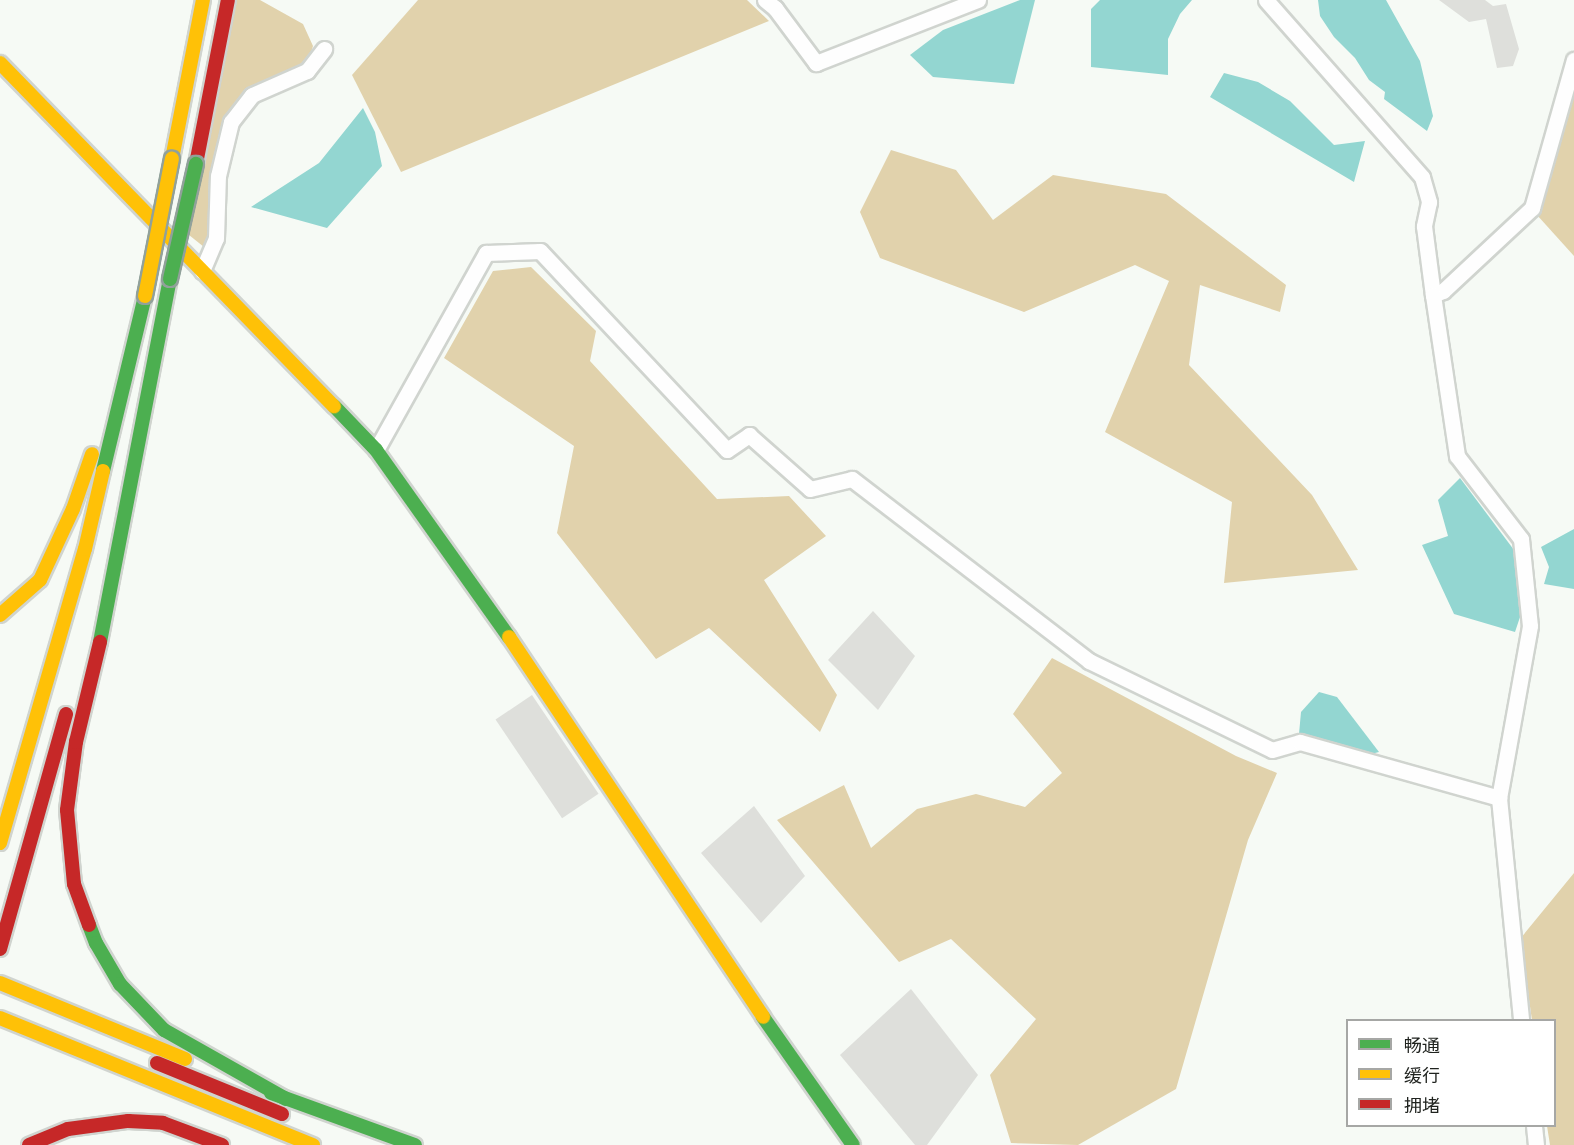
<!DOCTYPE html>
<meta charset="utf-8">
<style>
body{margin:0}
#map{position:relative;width:1574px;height:1145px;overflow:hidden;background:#f6faf5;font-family:"Fira Sans","Noto Sans SC",sans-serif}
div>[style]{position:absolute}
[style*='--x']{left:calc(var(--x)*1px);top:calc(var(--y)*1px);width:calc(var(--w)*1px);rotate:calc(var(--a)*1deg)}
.forest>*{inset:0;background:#e1d2ac}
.water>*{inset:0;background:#93d6d1}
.building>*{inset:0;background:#dedfdb;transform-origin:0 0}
.roads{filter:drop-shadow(2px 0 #d0d4cf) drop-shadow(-2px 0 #d0d4cf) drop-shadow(0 2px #d0d4cf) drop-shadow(0 -2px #d0d4cf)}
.street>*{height:15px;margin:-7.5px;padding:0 7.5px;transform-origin:7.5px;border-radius:7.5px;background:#fefefe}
.fast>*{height:14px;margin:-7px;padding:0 7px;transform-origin:7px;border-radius:7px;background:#4caf50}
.slow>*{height:14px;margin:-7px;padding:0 7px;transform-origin:7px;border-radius:7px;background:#ffc107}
.jam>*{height:14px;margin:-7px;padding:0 7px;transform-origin:7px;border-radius:7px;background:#c62828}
.bridges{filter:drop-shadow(2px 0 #91a19a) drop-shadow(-2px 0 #91a19a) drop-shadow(0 2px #91a19a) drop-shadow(0 -2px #91a19a)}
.fast-bridge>*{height:14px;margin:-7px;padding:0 7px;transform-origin:7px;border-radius:7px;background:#4caf50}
.slow-bridge>*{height:14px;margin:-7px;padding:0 7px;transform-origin:7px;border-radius:7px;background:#ffc107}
span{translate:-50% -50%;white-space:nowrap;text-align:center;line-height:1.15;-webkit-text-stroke:6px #fff;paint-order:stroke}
.legend{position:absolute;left:1346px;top:1019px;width:210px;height:108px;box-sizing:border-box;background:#fff;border:2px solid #a6a7a5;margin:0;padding:8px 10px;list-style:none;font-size:18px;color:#20231f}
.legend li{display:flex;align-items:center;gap:12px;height:30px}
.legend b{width:30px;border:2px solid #a6a7a5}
</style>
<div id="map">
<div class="forest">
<i style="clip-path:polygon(235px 0,260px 0,303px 24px,313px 46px,308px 63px,249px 89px,225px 117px,210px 179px,209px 251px,189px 235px)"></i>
<i style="clip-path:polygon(418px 0,747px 0,769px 21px,401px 172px,352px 75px)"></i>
<i style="clip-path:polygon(1574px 91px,1574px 256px,1537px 215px)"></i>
<i style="clip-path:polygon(891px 150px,956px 170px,993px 220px,1053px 175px,1166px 194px,1286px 285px,1280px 312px,1200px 285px,1189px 365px,1312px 495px,1358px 570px,1224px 583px,1232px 502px,1105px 432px,1169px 281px,1135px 265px,1024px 312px,880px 258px,860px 212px)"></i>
<i style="clip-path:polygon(531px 267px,596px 331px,590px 361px,717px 499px,789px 496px,826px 536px,764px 580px,837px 695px,820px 732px,709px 628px,656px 659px,557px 533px,574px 446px,444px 358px,493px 271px)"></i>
<i style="clip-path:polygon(1052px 658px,1236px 756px,1277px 773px,1248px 840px,1176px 1089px,1078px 1145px,1011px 1143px,990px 1075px,1036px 1019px,951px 939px,899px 962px,777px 820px,844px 785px,871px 848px,917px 809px,976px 794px,1025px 807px,1062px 773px,1013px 714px)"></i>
<i style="clip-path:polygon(1574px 873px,1574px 1145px,1550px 1145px,1547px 1126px,1554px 1126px,1554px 1020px,1532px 1020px,1520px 939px)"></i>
</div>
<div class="water">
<i style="clip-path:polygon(1020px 0,1035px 0,1014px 84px,933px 77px,910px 55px,943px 30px)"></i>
<i style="clip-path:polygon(1100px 0,1192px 0,1180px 14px,1168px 39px,1168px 75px,1091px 67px,1091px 9px)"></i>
<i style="clip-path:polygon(1318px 0,1386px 0,1420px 61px,1433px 116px,1427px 131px,1384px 99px,1385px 92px,1369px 80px,1355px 58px,1334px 37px,1320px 16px)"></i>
<i style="clip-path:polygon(1224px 73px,1258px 82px,1290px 101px,1334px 145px,1365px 141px,1354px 182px,1210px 97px)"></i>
<i style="clip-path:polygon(363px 108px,375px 132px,382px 166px,327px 228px,251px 207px,319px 163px)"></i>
<i style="clip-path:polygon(1460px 478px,1514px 550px,1521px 614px,1515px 632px,1454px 614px,1422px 545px,1448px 536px,1438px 500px)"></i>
<i style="clip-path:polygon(1574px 529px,1574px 589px,1544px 584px,1549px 567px,1541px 547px)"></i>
<i style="clip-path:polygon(1319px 692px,1337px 697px,1379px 752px,1371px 754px,1299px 734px,1301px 712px)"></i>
</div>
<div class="building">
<i style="clip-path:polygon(1439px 0,1485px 0,1493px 6px,1506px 4px,1519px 49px,1513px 66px,1497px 68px,1486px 19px,1469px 22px)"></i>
<i style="clip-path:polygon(873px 611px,915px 656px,878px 710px,828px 660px)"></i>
<i style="left:532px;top:695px;width:119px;height:44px;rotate:56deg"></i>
<i style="clip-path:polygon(754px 806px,805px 876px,761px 923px,701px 853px)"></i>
<i style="clip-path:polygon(911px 989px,978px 1075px,927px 1145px,915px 1145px,840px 1055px)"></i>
</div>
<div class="roads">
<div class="street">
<i style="--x:765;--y:0;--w:13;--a:39"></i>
<i style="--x:775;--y:8;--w:69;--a:53.3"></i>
<i style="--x:816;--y:63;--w:174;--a:-21.3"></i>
<i style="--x:1266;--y:0;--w:236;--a:48.6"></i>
<i style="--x:1422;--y:177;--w:26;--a:74"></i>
<i style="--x:1429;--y:202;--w:25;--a:102"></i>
<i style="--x:1424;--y:226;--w:70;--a:82.6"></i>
<i style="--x:1433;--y:295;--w:11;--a:-22"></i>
<i style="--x:1443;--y:291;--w:122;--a:-43"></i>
<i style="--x:1532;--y:208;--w:154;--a:-74.2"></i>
<i style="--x:202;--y:271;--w:36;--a:-67"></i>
<i style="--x:216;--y:238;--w:62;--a:-88.2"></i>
<i style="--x:218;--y:176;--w:56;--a:-76.5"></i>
<i style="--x:231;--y:122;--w:34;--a:-52"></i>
<i style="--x:252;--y:95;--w:60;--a:-23.6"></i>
<i style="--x:307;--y:71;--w:28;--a:-52"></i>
<i style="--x:1433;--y:295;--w:163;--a:81.5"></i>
<i style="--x:1457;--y:456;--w:105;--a:52.4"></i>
<i style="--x:1521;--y:539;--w:87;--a:84.1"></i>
<i style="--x:1530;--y:626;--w:175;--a:100.2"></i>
<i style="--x:1499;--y:798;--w:223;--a:84.3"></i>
<i style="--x:376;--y:450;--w:226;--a:-60.8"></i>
<i style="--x:486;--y:253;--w:54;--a:-2.1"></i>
<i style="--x:540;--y:251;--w:273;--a:46.8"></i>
<i style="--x:727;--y:450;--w:27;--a:-34"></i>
<i style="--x:749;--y:435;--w:81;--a:41.5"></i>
<i style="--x:810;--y:489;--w:43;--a:-13.4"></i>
<i style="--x:852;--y:479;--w:299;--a:37.5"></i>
<i style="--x:1089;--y:661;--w:203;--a:25.9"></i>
<i style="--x:1272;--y:750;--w:29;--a:-16"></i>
<i style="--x:1300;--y:742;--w:207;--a:15.7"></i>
<i style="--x:1534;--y:1126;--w:19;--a:84"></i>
</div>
<div class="fast">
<i style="--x:334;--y:406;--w:61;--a:46.3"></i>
<i style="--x:376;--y:450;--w:229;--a:54.6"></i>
<i style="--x:103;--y:471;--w:180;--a:-76.5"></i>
<i style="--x:100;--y:642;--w:370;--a:-79.1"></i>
<i style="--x:89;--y:925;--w:19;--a:69"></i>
<i style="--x:96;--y:943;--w:48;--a:59.7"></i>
<i style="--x:120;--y:984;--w:64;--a:46.3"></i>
<i style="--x:164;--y:1030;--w:140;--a:29.5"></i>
<i style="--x:763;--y:1017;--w:156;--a:54.9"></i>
<i style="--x:271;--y:1093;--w:153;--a:19.9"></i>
</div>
<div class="slow">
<i style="--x:0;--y:63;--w:479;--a:45.8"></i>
<i style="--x:172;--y:159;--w:162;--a:-79"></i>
<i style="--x:0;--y:615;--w:53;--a:-41.2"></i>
<i style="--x:40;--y:580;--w:78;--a:-65.1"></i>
<i style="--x:73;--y:509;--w:58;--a:-70.9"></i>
<i style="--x:509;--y:637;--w:457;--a:56.2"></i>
<i style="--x:0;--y:843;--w:306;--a:-73.9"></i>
<i style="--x:85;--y:549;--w:80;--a:-77"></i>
<i style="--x:0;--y:983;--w:200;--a:22.3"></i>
<i style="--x:0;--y:1018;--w:338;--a:22.1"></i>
</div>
<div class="jam">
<i style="--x:196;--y:164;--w:167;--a:-79"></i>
<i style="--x:89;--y:925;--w:44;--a:-110.1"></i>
<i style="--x:74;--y:884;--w:74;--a:-95.4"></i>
<i style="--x:67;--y:810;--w:69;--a:-82.5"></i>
<i style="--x:76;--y:742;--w:103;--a:-76.5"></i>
<i style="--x:0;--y:949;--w:244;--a:-74.3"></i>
<i style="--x:157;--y:1063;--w:135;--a:22.2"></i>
<i style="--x:29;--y:1145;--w:42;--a:-22.3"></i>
<i style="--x:68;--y:1129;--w:61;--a:-7.6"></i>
<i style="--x:128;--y:1121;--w:35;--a:3"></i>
<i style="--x:163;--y:1123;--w:63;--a:20.4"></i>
</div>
</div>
<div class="bridges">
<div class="fast-bridge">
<i style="--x:170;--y:279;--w:118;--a:-77.3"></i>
</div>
<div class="slow-bridge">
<i style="--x:145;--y:296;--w:140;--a:-78.9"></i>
</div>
</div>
<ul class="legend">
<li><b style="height:8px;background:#4caf50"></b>畅通</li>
<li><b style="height:8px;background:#ffc107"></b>缓行</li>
<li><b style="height:8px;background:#c62828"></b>拥堵</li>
</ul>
</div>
